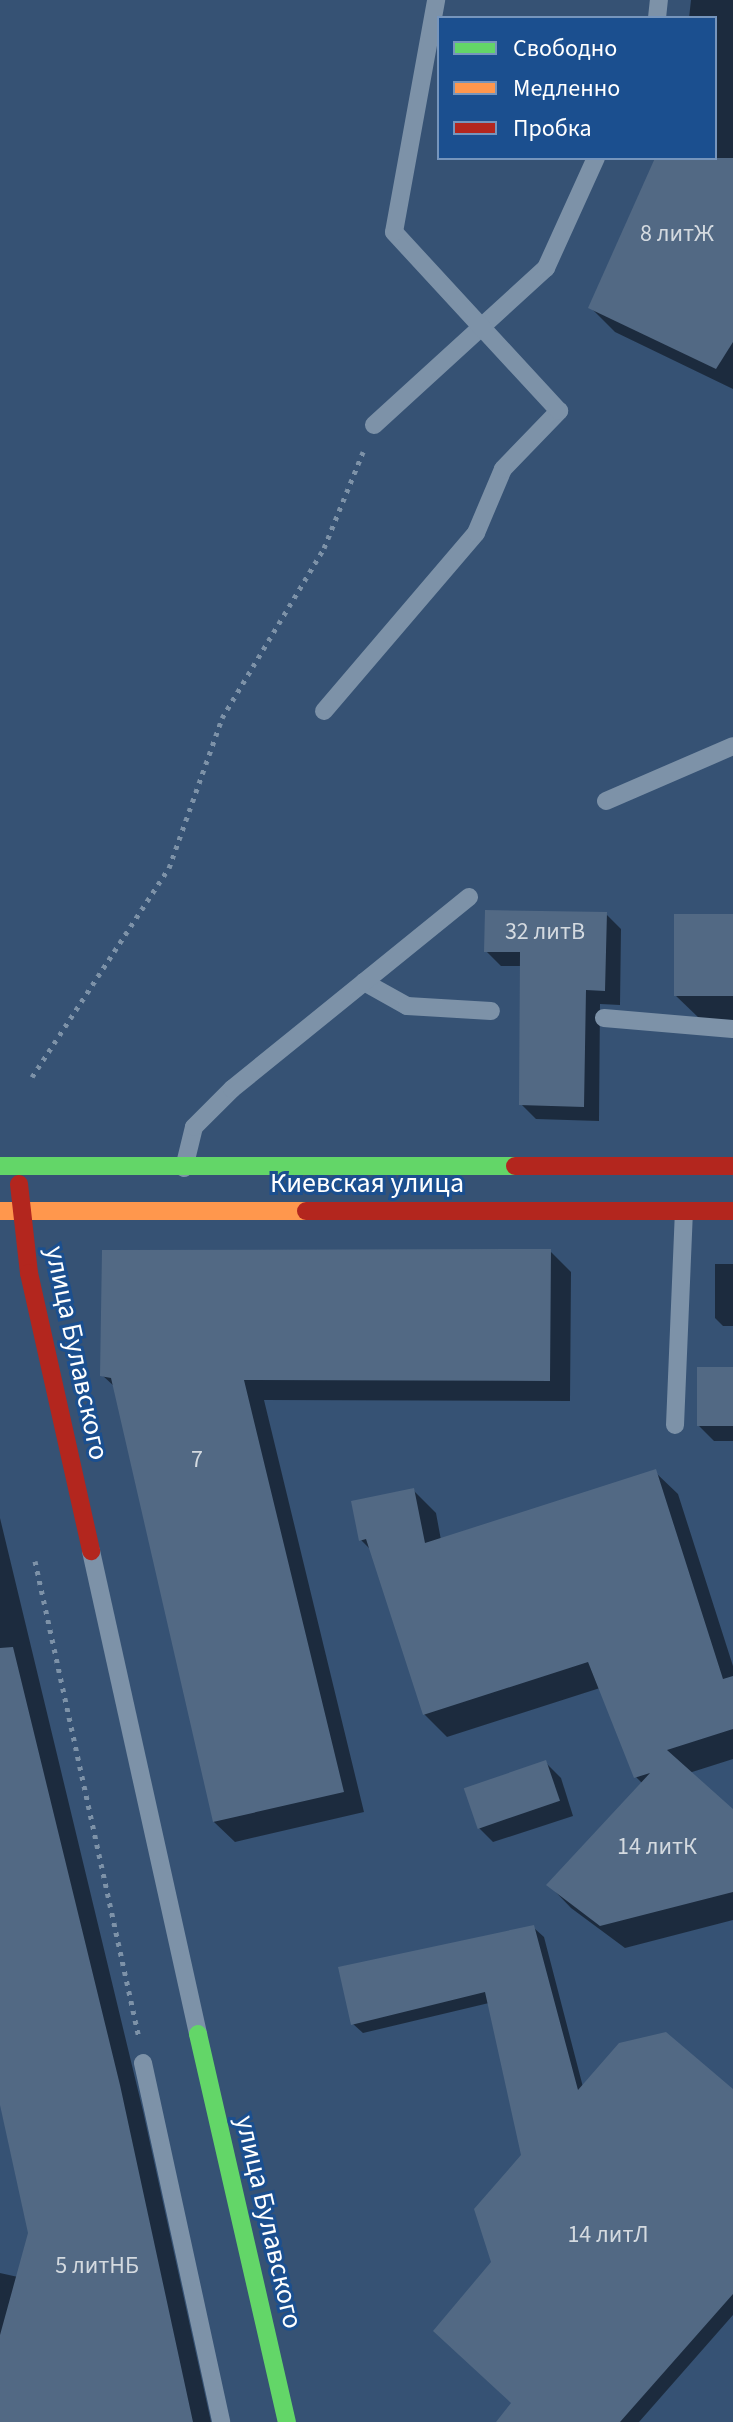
<!DOCTYPE html>
<meta charset="utf-8">
<style>
body{margin:0}
#map{position:relative;width:733px;height:2422px;overflow:hidden;background:#365274;font-family:"Source Sans 3",sans-serif}
div>[style]{position:absolute}
[style*='--x']{left:calc(var(--x)*1px);top:calc(var(--y)*1px);width:calc(var(--w)*1px);rotate:calc(var(--a)*1deg)}
.shadow>*{inset:0;background:#0007}
.building>*{inset:0;background:#526984;transform-origin:0 0}
.path>*{height:5px;margin-top:-2.5px;transform-origin:0;background:repeating-linear-gradient(90deg,#7d92a8 0 4px,transparent 0 10px)}
.lane>*{height:18px;margin:-9px;padding:0 9px;transform-origin:9px;border-radius:9px;background:#7d92a8}
.fast>*{height:18px;margin:-9px;padding:0 9px;transform-origin:9px;border-radius:9px;background:#63d668}
.slow>*{height:18px;margin:-9px;padding:0 9px;transform-origin:9px;border-radius:9px;background:#ff974d}
.jam>*{height:18px;margin:-9px;padding:0 9px;transform-origin:9px;border-radius:9px;background:#b3261e}
span{translate:-50% -50%;white-space:nowrap;text-align:center;line-height:1.15;-webkit-text-stroke:6px #1b4f8f;paint-order:stroke}
.number-label{font-size:24px;color:#d4dae0}
.number-label span{-webkit-text-stroke-width:0}
.street-label{font-size:28px;color:#fff}
.legend{position:absolute;left:437px;top:16px;width:280px;height:144px;box-sizing:border-box;background:#1b4f8f;border:2px solid #7695bc;margin:0;padding:10px 14px;list-style:none;font-size:24px;color:#fff}
.legend li{display:flex;align-items:center;gap:16px;height:40px}
.legend b{width:40px;border:2px solid #7695bc}
</style>
<div id="map">
<div class="shadow">
<i style="clip-path:polygon(691px 0,733px 0,733px 389px,615px 332px,591px 308px,657px 158px,715px 158px,715px 18px,689px 18px)"></i>
<i style="clip-path:polygon(606px 914px,621px 929px,620px 1005px,600px 1004px,599px 1121px,536px 1119px,521px 1104px,522px 966px,501px 966px,486px 951px)"></i>
<i style="clip-path:polygon(733px 916px,733px 1020px,700px 1019px,675px 995px)"></i>
<i style="clip-path:polygon(550px 1251px,571px 1272px,570px 1401px,264px 1400px,364px 1812px,235px 1842px,214px 1822px,116px 1388px,102px 1375px)"></i>
<i style="clip-path:polygon(715px 1264px,733px 1264px,733px 1326px,723px 1326px,715px 1318px)"></i>
<i style="clip-path:polygon(733px 1369px,733px 1441px,714px 1441px,699px 1426px)"></i>
<i style="clip-path:polygon(655px 1472px,678px 1494px,733px 1666px,733px 1759px,689px 1773px,733px 1812px,733px 1920px,625px 1948px,571px 1908px,549px 1885px,643px 1784px,636px 1777px,600px 1688px,447px 1737px,424px 1714px,372px 1551px,361px 1540px,413px 1490px,436px 1513px,441px 1540px)"></i>
<i style="clip-path:polygon(0 1518px,143px 2111px,211px 2422px,0 2422px,0 2273px,18px 2277px,30px 2234px,0 2095px)"></i>
<i style="clip-path:polygon(546px 1763px,561px 1778px,573px 1816px,493px 1842px,478px 1827px)"></i>
<i style="clip-path:polygon(534px 1928px,544px 1937px,583px 2087px,733px 2091px,733px 2315px,639px 2422px,498px 2422px,513px 2403px,494px 2263px,523px 2156px,489px 2003px,363px 2033px,353px 2024px)"></i>
</div>
<div class="building">
<i style="clip-path:polygon(655px 158px,733px 158px,733px 342px,716px 369px,588px 308px)"></i>
<i style="clip-path:polygon(485px 910px,607px 912px,605px 991px,586px 990px,584px 1107px,519px 1105px,520px 952px,484px 952px)"></i>
<i style="left:674px;top:914px;width:59px;height:82px"></i>
<i style="clip-path:polygon(551px 1249px,550px 1381px,244px 1380px,344px 1792px,213px 1822px,111px 1378px,100px 1376px,102px 1250px)"></i>
<i style="left:733px;top:1367px;width:59px;height:36px;rotate:90deg"></i>
<i style="clip-path:polygon(656px 1469px,723px 1679px,733px 1676px,733px 1729px,667px 1750px,733px 1809px,733px 1892px,600px 1926px,546px 1885px,650px 1773px,634px 1778px,588px 1662px,423px 1715px,366px 1539px,359px 1541px,351px 1501px,414px 1488px,425px 1543px)"></i>
<i style="clip-path:polygon(13px 1647px,120px 2085px,193px 2422px,0 2422px,0 2335px,28px 2233px,0 2105px,0 1648px)"></i>
<i style="left:546px;top:1760px;width:43px;height:87px;rotate:71deg"></i>
<i style="clip-path:polygon(534px 1925px,578px 2090px,619px 2043px,666px 2032px,733px 2089px,733px 2294px,620px 2422px,496px 2422px,511px 2403px,433px 2331px,491px 2262px,474px 2209px,521px 2155px,485px 1992px,351px 2025px,338px 1967px)"></i>
</div>
<div class="path">
<i style="--x:32;--y:1077;--w:250;--a:-56.8"></i>
<i style="--x:169;--y:868;--w:159;--a:-70.5"></i>
<i style="--x:222;--y:718;--w:198;--a:-59"></i>
<i style="--x:324;--y:548;--w:104;--a:-67.9"></i>
<i style="--x:35;--y:1561;--w:485;--a:77.7"></i>
</div>
<div class="lane">
<i style="--x:657;--y:18;--w:18;--a:-84"></i>
<i style="--x:374;--y:425;--w:233;--a:-42.4"></i>
<i style="--x:546;--y:268;--w:121;--a:-65.6"></i>
<i style="--x:324;--y:711;--w:234;--a:-49.5"></i>
<i style="--x:476;--y:533;--w:69;--a:-67.1"></i>
<i style="--x:503;--y:469;--w:81;--a:-46"></i>
<i style="--x:559;--y:411;--w:243;--a:-132.7"></i>
<i style="--x:394;--y:232;--w:236;--a:-79.7"></i>
<i style="--x:606;--y:801;--w:138;--a:-23.4"></i>
<i style="--x:364;--y:982;--w:49;--a:29.2"></i>
<i style="--x:407;--y:1006;--w:84;--a:3.4"></i>
<i style="--x:604;--y:1018;--w:129;--a:4.9"></i>
<i style="--x:184;--y:1168;--w:42;--a:-76.3"></i>
<i style="--x:194;--y:1127;--w:54;--a:-45"></i>
<i style="--x:232;--y:1089;--w:305;--a:-39"></i>
<i style="--x:675;--y:1425;--w:214;--a:-87.6"></i>
<i style="--x:91;--y:1551;--w:495;--a:77.5"></i>
<i style="--x:143;--y:2063;--w:367;--a:77.7"></i>
</div>
<div class="fast">
<i style="--x:0;--y:1166;--w:515;--a:0"></i>
<i style="--x:198;--y:2034;--w:398;--a:77.1"></i>
</div>
<div class="slow">
<i style="--x:0;--y:1211;--w:306;--a:0"></i>
</div>
<div class="jam">
<i style="--x:515;--y:1166;--w:218;--a:0"></i>
<i style="--x:19;--y:1184;--w:90;--a:83.6"></i>
<i style="--x:29;--y:1273;--w:285;--a:77.4"></i>
<i style="--x:306;--y:1211;--w:427;--a:0"></i>
</div>
<div class="number-label">
<span style="left:677px;top:234px">8 литЖ</span>
<span style="left:545px;top:932px">32 литВ</span>
<span style="left:197px;top:1460px">7</span>
<span style="left:657px;top:1847px">14 литК</span>
<span style="left:608px;top:2235px">14 литЛ</span>
<span style="left:97px;top:2266px">5 литНБ</span>
</div>
<div class="street-label">
<span style="left:367px;top:1183px">Киевская улица</span>
<span style="left:77px;top:1353px;rotate:78deg">улица Булавского</span>
<span style="left:269px;top:2222px;rotate:77deg">улица Булавского</span>
</div>
<ul class="legend">
<li><b style="height:10px;background:#63d668"></b>Свободно</li>
<li><b style="height:10px;background:#ff974d"></b>Медленно</li>
<li><b style="height:10px;background:#b3261e"></b>Пробка</li>
</ul>
</div>
